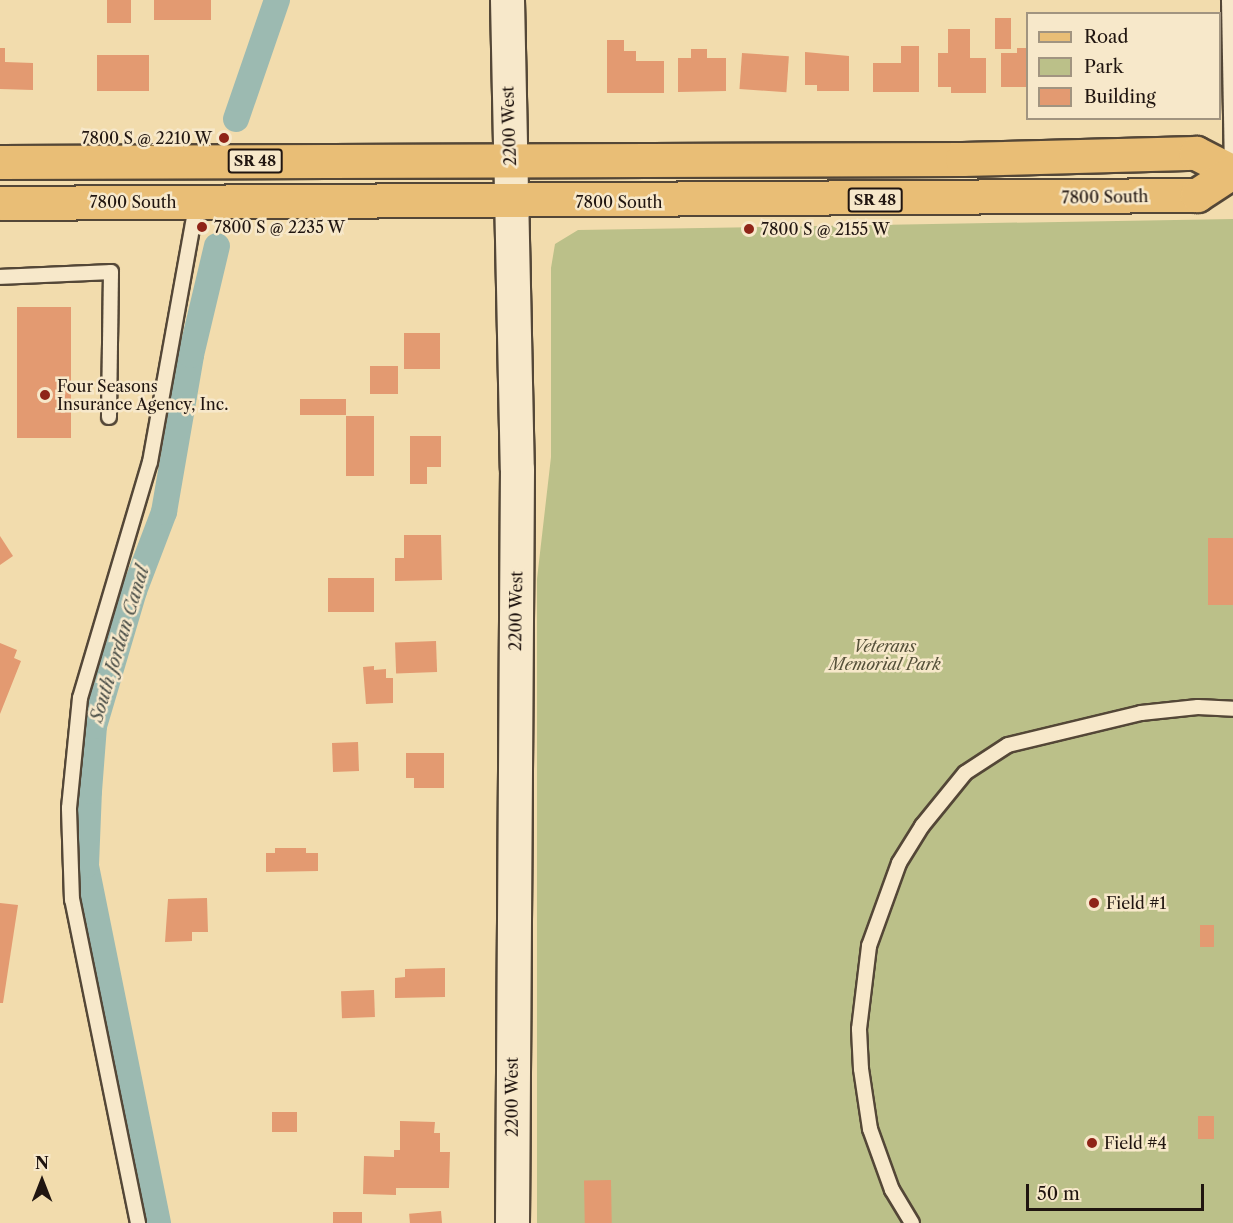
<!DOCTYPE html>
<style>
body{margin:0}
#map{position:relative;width:1233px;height:1223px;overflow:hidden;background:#f2dcad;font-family:"Libre Caslon Text",serif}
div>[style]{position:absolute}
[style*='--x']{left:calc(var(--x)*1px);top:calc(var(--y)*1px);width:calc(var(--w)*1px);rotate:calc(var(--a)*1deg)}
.green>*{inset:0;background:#bbc089}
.canal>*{height:26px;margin:-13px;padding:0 13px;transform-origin:13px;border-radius:13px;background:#9cbab1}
.building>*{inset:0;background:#e39a71;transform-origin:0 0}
.roads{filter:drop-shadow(2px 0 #544737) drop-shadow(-2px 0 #544737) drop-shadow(0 2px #544737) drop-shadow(0 -2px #544737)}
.lane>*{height:14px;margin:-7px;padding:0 7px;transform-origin:7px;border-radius:7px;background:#f7e8ca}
.secondary>*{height:33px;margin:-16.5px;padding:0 16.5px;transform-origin:16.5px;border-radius:16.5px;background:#f7e8ca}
.primary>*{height:33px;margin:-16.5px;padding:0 16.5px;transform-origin:16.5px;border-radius:16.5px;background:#e9be76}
.dots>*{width:16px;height:16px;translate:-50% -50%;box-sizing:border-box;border:3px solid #f7e8ca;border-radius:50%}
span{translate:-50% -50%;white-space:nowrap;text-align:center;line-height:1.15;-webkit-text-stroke:5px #f7e8ca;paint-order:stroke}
.shield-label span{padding:2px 4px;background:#f7e8ca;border:2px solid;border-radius:4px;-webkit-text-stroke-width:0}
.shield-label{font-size:15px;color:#201510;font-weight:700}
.street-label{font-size:16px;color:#201510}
.poi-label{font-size:16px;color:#201510}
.right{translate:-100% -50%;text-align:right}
.left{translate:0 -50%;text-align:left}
.park-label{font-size:16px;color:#56513a;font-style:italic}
.water-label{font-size:18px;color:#4b4f48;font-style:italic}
.legend{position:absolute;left:1026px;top:12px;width:195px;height:108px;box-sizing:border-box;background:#f7e8ca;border:2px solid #a19480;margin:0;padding:8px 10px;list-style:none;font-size:18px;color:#201510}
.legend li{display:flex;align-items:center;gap:12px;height:30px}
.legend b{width:30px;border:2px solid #a19480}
.north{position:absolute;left:12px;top:1151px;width:60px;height:60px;-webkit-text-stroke:4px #f7e8ca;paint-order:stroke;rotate:0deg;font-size:16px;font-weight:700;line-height:24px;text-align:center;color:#201510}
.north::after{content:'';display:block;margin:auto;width:21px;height:27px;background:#201510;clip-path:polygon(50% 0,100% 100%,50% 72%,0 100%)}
.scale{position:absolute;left:1026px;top:1184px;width:178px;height:27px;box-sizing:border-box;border:3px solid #201510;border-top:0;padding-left:8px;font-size:18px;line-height:21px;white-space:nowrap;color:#201510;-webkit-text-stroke:4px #f7e8ca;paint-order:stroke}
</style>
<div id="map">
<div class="green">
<i style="clip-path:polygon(1233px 219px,1233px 1223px,537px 1223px,537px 579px,551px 457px,551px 268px,555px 244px,578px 230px)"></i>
</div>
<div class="canal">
<i style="--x:236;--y:119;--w:126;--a:-71"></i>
<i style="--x:158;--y:1223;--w:365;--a:-101.4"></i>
<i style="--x:86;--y:865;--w:74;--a:-87.7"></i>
<i style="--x:89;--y:791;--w:65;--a:-85.6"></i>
<i style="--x:94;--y:726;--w:141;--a:-73.5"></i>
<i style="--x:134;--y:591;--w:85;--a:-69.2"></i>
<i style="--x:164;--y:512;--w:159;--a:-80.2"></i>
<i style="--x:191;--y:355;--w:112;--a:-76.6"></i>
</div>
<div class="building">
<i style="left:107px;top:0;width:24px;height:23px"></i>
<i style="left:154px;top:0;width:57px;height:20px"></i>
<i style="left:995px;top:18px;width:16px;height:31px"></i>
<i style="clip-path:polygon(948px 29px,970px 29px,970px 58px,986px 58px,986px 93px,951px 93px,951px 87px,938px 87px,938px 53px,948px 53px)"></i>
<i style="clip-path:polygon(607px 40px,624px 40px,624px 51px,636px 51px,636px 61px,664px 61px,664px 93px,607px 93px)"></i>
<i style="clip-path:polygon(901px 46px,919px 46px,919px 92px,873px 92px,873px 63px,901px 63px)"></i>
<i style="clip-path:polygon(0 48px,5px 48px,5px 62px,33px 63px,33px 90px,0 89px)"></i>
<i style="clip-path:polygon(1017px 48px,1028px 48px,1028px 87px,1001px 87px,1001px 53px,1017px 53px)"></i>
<i style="clip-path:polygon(691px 49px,707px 49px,707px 58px,726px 58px,726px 91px,678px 92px,678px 58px,691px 58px)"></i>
<i style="clip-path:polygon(805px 52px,849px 56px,849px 91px,817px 91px,817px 85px,805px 85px)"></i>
<i style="left:742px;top:53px;width:47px;height:36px;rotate:4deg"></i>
<i style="left:97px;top:55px;width:52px;height:36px"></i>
<i style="left:71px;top:307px;width:131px;height:54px;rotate:90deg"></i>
<i style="left:404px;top:333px;width:36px;height:36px"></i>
<i style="left:370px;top:366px;width:28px;height:28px"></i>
<i style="left:300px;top:399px;width:46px;height:16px"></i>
<i style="left:374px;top:416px;width:60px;height:28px;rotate:90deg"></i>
<i style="clip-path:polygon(410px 436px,441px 436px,441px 467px,427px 467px,427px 484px,410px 484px)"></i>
<i style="clip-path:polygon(404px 535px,441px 535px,442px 580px,395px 581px,395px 558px,404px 558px)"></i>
<i style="clip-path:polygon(0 536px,13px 556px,0 565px)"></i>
<i style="left:1233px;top:538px;width:67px;height:25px;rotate:90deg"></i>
<i style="left:328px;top:578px;width:46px;height:34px"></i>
<i style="left:436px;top:641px;width:31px;height:41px;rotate:88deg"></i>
<i style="clip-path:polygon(0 643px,17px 650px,14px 658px,21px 661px,0 714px)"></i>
<i style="clip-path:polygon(374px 666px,374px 670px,386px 669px,386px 678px,393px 678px,393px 703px,366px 704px,363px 667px)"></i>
<i style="left:358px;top:742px;width:29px;height:26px;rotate:88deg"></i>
<i style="clip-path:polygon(406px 753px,444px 753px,444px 788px,414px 788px,414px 778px,406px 778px)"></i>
<i style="clip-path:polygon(275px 848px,306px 848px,306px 853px,318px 853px,318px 871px,266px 872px,266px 853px,275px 853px)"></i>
<i style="clip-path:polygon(207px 898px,208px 932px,192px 932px,192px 941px,165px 942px,168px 899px)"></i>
<i style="clip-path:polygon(0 903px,18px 905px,3px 1003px,0 1003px)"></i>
<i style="left:1200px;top:925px;width:14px;height:22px"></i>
<i style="clip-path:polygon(445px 968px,445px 997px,395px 998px,395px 978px,405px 977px,405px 969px)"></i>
<i style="left:374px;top:990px;width:27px;height:33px;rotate:88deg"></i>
<i style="left:272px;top:1112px;width:25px;height:20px"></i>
<i style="left:1198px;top:1116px;width:16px;height:23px"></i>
<i style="clip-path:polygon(400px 1121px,435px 1122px,434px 1133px,440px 1133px,440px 1152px,450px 1152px,449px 1188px,396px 1188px,396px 1195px,363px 1194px,364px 1156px,394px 1157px,394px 1150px,400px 1150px)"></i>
<i style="left:611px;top:1180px;width:43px;height:27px;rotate:89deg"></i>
<i style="left:441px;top:1211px;width:12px;height:32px;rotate:85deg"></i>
<i style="left:333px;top:1212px;width:29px;height:11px"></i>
</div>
<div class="roads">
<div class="lane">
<i style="--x:1229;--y:0;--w:169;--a:89"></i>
<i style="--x:0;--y:277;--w:111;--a:-2.6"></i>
<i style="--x:111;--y:272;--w:145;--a:90.8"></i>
<i style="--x:138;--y:1223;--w:330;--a:-101.5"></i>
<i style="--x:72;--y:900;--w:92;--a:-91.9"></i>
<i style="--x:69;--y:808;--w:111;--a:-84.3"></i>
<i style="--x:80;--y:698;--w:246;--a:-73.5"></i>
<i style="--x:150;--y:462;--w:264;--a:-79.8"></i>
<i style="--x:912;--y:1223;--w:39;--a:-121"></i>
<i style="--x:892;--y:1190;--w:65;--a:-109.8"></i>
<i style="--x:870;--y:1129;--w:61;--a:-98.5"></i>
<i style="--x:861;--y:1069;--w:40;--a:-92.9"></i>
<i style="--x:859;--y:1029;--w:84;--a:-83.1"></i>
<i style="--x:869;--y:946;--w:88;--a:-70.1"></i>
<i style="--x:899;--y:863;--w:44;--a:-58.1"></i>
<i style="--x:922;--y:826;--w:68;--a:-50.9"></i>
<i style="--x:965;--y:773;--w:51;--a:-33.1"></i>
<i style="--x:1008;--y:745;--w:137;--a:-13.5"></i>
<i style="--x:1141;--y:713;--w:57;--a:-6"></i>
<i style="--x:1198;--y:707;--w:35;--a:3"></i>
</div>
<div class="secondary">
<i style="--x:507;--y:0;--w:469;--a:88.8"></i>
<i style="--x:517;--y:469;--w:754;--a:90.38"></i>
</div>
<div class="primary">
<i style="--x:0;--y:162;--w:962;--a:-0.18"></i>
<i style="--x:962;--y:159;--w:234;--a:-1.5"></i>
<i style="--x:1196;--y:153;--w:42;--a:27.2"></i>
<i style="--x:0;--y:203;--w:1197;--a:-0.38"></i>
<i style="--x:1197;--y:195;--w:42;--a:-33.3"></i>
</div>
</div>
<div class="dots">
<i style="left:224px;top:138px;background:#8f2418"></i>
<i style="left:202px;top:227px;background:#8f2418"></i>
<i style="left:749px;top:229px;background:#8f2418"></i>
<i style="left:45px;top:395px;background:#8f2418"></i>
<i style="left:1094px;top:903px;background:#8f2418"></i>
<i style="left:1092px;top:1143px;background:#8f2418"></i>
</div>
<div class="shield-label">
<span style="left:255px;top:161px">SR 48</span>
<span style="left:875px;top:200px">SR 48</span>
</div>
<div class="street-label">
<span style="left:509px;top:126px;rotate:-92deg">2200 West</span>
<span style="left:1105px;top:197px;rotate:-1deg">7800 South</span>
<span style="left:133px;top:202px">7800 South</span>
<span style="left:619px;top:202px">7800 South</span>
<span style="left:516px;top:611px;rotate:-89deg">2200 West</span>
<span style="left:512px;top:1097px;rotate:-90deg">2200 West</span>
</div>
<div class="poi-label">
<span class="right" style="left:212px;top:138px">7800 S @ 2210 W</span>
<span class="left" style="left:214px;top:227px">7800 S @ 2235 W</span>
<span class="left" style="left:761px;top:229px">7800 S @ 2155 W</span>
<span class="left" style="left:57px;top:395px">Four Seasons<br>Insurance Agency, Inc.</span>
<span class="left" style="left:1106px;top:903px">Field #1</span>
<span class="left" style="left:1104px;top:1143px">Field #4</span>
</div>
<div class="park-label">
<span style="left:885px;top:655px">Veterans<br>Memorial Park</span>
</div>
<div class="water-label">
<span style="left:120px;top:644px;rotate:-73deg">South Jordan Canal</span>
</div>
<ul class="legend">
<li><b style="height:8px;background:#e9be76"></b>Road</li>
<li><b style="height:16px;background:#bbc089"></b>Park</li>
<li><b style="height:16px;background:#e39a71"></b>Building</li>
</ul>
<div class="north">N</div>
<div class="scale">50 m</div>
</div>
